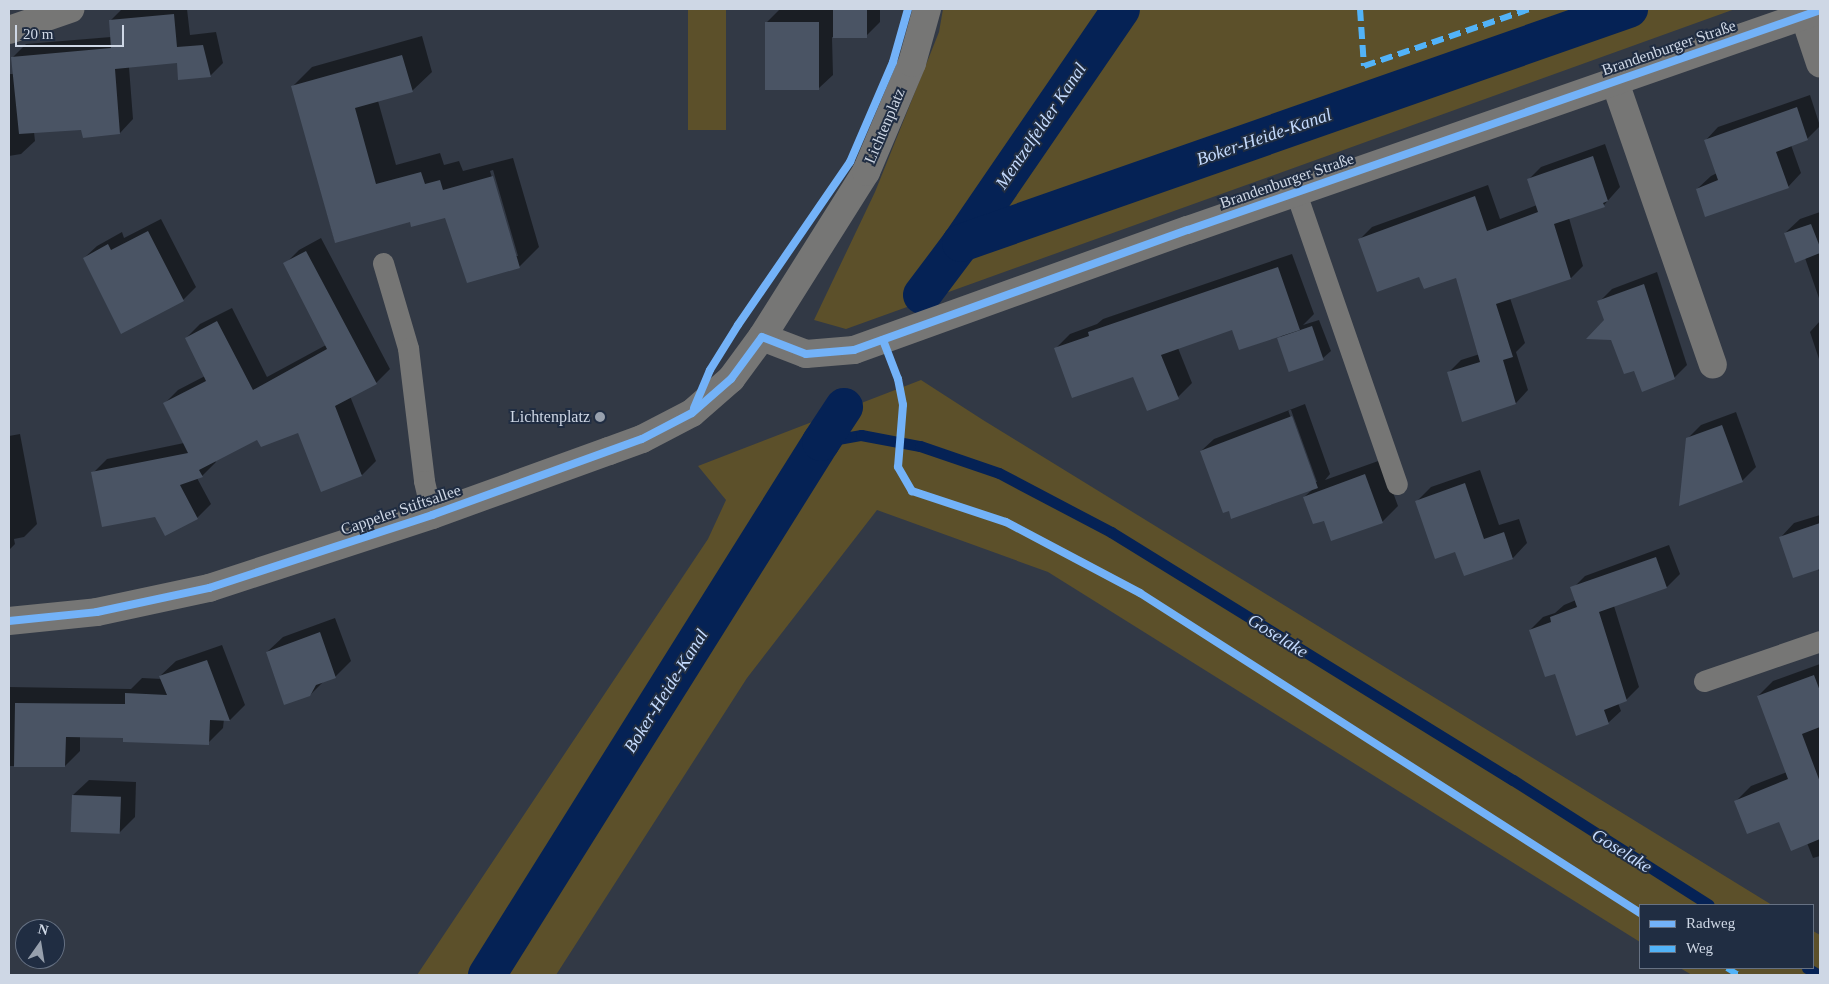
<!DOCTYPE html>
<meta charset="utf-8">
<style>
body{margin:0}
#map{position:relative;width:1829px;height:984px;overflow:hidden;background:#323945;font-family:"Times New Roman",serif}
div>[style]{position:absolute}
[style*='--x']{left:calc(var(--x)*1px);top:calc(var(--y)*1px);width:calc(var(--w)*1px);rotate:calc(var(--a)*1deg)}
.green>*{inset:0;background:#5c502a;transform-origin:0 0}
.shadow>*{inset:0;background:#0007}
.stream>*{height:11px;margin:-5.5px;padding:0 5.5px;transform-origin:5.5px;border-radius:5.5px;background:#052255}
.canal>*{height:38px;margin:-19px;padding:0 19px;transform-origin:19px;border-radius:19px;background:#052255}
.building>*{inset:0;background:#4a5464;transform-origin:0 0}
.service>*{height:21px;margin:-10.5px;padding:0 10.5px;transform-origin:10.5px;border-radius:10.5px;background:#767675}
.minor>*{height:28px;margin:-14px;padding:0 14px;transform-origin:14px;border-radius:14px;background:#767675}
.quiet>*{height:6px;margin-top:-3px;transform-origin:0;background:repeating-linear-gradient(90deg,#52b3f8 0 12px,transparent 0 18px)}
.cycleway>*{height:8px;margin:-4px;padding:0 4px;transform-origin:4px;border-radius:4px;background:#73b2f8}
.dots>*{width:14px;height:14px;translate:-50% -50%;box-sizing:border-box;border:2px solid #202d42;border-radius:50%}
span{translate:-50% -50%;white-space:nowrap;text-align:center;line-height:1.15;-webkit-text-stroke:4px #202d42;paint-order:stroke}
.street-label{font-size:16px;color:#ced7e5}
.poi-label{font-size:16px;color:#ced7e5}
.right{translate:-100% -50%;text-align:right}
.water-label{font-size:18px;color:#c5dbfe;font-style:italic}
.frame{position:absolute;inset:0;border:10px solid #ced7e5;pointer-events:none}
.legend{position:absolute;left:1639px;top:904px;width:175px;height:65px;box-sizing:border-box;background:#202d42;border:1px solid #667183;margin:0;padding:6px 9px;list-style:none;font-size:15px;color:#ced7e5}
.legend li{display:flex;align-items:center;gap:10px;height:25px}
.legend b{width:25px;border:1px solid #667183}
.north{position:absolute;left:15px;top:919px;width:50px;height:50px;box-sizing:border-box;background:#202d42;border:1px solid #667183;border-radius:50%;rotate:13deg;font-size:14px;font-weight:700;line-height:20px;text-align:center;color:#ced7e5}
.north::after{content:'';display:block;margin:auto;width:18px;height:22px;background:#97a0ad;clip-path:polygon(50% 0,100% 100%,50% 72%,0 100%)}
.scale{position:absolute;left:15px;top:25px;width:109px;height:22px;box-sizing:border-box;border:2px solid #ced7e5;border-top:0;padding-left:6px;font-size:15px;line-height:18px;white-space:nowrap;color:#ced7e5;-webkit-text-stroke:4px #202d42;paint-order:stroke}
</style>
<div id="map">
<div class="green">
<i style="left:688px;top:9px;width:38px;height:121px"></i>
<i style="clip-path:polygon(943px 9px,1735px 9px,846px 329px,814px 320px,875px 192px,939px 32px)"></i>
<i style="clip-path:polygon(921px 380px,983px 420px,1772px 905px,1640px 905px,1640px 942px,1048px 572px,877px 510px,747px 678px,556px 975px,417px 975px,708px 539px,726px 500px,698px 466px)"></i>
<i style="clip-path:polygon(1813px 931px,1820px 935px,1820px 975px,1692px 975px,1680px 968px,1813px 968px)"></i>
</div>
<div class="shadow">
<i style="clip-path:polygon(122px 9px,187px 9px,190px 35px,216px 32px,223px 63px,210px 76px,178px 62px,129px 67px,133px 119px,120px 133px,83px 128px,34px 132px,35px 141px,21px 154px,9px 156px,9px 74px,14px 74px,13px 57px,26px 44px,111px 37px,110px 21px)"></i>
<i style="clip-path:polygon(780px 9px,880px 9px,880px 22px,866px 36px,832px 37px,833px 75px,819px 88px,766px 23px)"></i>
<i style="clip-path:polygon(evenodd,422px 36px,432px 72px,412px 91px,378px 101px,396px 165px,440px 153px,444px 165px,459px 161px,463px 171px,513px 158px,539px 247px,519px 267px,446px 216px,411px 221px,335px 242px,293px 86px,312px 67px,422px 36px,493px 170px,518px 256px,515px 256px,490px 171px,493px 170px)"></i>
<i style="clip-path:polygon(1810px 95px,1820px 126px,1807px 139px,1791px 145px,1801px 173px,1788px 187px,1697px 189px,1711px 176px,1717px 173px,1705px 141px,1718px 127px)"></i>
<i style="clip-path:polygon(1605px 144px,1620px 187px,1604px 205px,1569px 218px,1583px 266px,1571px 278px,1510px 298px,1525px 343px,1516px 352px,1528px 390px,1516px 403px,1463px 420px,1448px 373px,1461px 360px,1480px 354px,1457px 277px,1420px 275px,1360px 239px,1372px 227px,1488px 185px,1500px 219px,1537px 205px,1528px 180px,1541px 167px)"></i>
<i style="clip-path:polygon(1820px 212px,1820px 301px,1805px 258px,1785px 233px,1800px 219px)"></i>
<i style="clip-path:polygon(161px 219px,196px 287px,183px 300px,84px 258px,97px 246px,122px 232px,124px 238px)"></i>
<i style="clip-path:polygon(321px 238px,390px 369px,376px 383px,350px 396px,376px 461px,362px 475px,299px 431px,258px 438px,215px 460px,216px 462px,202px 476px,197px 478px,211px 504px,197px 518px,155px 515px,93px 473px,107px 459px,184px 443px,164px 404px,178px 390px,205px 376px,186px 338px,200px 324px,232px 308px,267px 377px,326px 345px,285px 264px,299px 250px)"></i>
<i style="clip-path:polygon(1292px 254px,1314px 314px,1303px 325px,1319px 320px,1331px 351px,1323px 358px,1279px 339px,1283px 334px,1233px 328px,1178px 348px,1192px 383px,1178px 397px,1134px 375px,1056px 348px,1070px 334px,1097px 324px,1103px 319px)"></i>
<i style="clip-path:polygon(1657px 272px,1687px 365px,1674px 378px,1634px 370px,1599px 302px,1612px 289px)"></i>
<i style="clip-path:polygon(1820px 321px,1820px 362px,1810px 332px)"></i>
<i style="clip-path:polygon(evenodd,1305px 404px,1330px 474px,1325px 480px,1381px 460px,1398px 506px,1382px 522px,1324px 520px,1304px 497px,1313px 489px,1229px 509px,1201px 451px,1214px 439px,1305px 404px,1288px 410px,1291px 410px,1317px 482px,1314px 482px,1288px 410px)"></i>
<i style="clip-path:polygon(1736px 412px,1756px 467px,1742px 481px,1687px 439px,1701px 425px)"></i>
<i style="clip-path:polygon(20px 434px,37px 524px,24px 537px,14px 539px,15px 544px,9px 550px,9px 436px)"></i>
<i style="clip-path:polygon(1480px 470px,1499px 525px,1519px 519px,1527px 543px,1513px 558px,1464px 575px,1456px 550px,1416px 502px,1431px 487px)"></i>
<i style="clip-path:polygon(1820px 515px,1820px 575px,1818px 568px,1781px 537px,1794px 523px)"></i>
<i style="clip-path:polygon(1669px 545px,1680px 574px,1667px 587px,1614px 606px,1639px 687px,1626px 700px,1618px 703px,1621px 711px,1608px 723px,1555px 672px,1530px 630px,1543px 617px,1555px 613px,1564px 605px,1576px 600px,1572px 589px,1585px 576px)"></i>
<i style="clip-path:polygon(335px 618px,351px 661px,335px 677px,324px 681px,310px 695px,267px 652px,283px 637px)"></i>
<i style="clip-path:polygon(222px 645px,245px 705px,230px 720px,224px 719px,223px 728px,208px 743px,124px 736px,80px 736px,80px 751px,65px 766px,9px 766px,9px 687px,131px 689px,142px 678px,162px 679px,160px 676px,176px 661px)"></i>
<i style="clip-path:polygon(1820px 664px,1820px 856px,1813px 858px,1807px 843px,1779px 820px,1736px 801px,1751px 786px,1787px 772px,1758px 696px,1773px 681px)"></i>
<i style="clip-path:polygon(89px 780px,136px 782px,135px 817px,119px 833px,73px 795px)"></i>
</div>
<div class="stream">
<i style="--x:821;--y:442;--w:41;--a:-9.9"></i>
<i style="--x:861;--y:435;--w:60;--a:10.6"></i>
<i style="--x:920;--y:446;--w:83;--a:18.9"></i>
<i style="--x:999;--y:473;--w:127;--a:27.8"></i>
<i style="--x:1111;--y:532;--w:472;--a:31.7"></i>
<i style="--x:1513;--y:780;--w:232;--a:32.5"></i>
<i style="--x:1807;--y:968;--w:14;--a:30"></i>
</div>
<div class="canal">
<i style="--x:961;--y:243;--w:283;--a:-55.6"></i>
<i style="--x:922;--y:295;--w:65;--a:-53.1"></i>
<i style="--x:961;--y:243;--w:708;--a:-19.31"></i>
<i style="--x:487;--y:975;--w:629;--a:-57.93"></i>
<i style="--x:821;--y:442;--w:42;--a:-56.7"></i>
</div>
<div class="building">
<i style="left:833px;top:9px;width:34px;height:29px"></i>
<i style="clip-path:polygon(174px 14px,177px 47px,203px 45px,211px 77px,178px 80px,177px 63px,115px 69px,120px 134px,83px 138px,81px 130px,19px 134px,11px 57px,111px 48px,109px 20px)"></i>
<i style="left:765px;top:22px;width:54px;height:68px"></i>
<i style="clip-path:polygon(402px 55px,413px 92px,355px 108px,376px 184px,421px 172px,425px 184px,440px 180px,443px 190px,493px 176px,520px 268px,467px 283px,445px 218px,411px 227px,410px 222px,335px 243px,291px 86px)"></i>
<i style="clip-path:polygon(1797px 107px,1808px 140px,1776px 152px,1789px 188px,1705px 217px,1696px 189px,1718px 180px,1704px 140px)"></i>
<i style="clip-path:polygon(1593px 156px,1608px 201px,1603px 203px,1605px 207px,1554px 224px,1571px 279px,1496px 304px,1513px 357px,1503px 360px,1516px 404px,1462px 422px,1447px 372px,1480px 362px,1456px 278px,1424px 289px,1419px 277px,1377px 292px,1358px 239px,1475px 196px,1487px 231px,1538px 212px,1527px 179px)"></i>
<i style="clip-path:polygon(1811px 224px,1820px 247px,1820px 253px,1795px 263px,1784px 233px)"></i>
<i style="clip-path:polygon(148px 231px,184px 301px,121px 334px,83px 258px,108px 244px,111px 250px)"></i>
<i style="clip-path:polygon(306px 251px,377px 384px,335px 406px,362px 476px,321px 492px,298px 433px,261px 447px,257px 440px,199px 470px,203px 477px,180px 485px,198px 519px,165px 536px,155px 517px,102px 527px,91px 472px,188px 453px,163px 403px,206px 381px,185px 338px,217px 321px,253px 390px,327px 349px,283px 263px)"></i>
<i style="clip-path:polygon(1278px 267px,1300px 330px,1239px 350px,1232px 330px,1161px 355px,1179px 399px,1147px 411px,1133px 377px,1072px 398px,1054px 348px,1089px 336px,1088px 332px)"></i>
<i style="clip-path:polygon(1644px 284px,1675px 379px,1642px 392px,1634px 371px,1624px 374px,1611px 340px,1586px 339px,1604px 320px,1597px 301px)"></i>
<i style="left:1312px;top:326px;width:36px;height:37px;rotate:71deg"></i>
<i style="clip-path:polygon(1292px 416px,1318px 488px,1231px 519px,1229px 511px,1223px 513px,1200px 451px)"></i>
<i style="clip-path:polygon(1722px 425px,1743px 482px,1679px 506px,1686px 438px)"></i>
<i style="clip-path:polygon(1365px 474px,1383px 523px,1331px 541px,1324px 521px,1313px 524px,1303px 497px)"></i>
<i style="clip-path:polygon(1465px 483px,1484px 539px,1504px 532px,1513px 559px,1464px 576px,1455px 552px,1435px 559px,1415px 501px)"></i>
<i style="clip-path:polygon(1820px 523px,1820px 569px,1793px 578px,1779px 537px)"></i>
<i style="clip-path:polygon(1656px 557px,1667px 588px,1599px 612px,1627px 701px,1604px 710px,1609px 724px,1576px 736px,1555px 674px,1545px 677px,1529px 630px,1551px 622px,1550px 617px,1577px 607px,1570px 587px)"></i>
<i style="clip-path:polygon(320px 632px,336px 678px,316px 685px,310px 696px,284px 705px,266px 652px)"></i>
<i style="clip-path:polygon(207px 660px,230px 721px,210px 720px,209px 745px,123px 742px,123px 738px,66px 737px,65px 767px,14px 767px,15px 703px,125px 704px,125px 693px,167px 695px,159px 676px)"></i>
<i style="clip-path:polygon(1814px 675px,1820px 691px,1820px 727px,1802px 734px,1820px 782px,1820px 839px,1791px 851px,1779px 822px,1747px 834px,1734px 801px,1788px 779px,1757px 696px)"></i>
<i style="left:72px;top:795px;width:49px;height:37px;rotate:2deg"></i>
</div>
<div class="service">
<i style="--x:1296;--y:193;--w:308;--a:70.9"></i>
<i style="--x:383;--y:263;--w:89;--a:73.6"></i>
<i style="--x:408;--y:348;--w:134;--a:83.1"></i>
<i style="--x:424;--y:481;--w:35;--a:77"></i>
<i style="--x:1704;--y:681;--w:123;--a:-19"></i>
</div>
<div class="minor">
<i style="--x:1804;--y:15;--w:51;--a:71.6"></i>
<i style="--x:9;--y:30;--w:65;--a:-19"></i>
<i style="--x:1615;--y:82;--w:299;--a:70.9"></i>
<i style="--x:762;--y:337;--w:47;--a:21.1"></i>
<i style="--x:806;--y:354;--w:48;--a:-4.8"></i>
<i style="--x:854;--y:350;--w:355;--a:-19.8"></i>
<i style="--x:1188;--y:230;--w:669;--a:-19.19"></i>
<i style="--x:9;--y:621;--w:88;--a:-5.8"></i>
<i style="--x:97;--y:612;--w:115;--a:-12.1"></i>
<i style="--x:209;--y:588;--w:235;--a:-18.1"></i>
<i style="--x:432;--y:515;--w:188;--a:-19.9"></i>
<i style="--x:609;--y:451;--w:35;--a:-20"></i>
<i style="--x:642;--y:439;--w:56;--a:-27.5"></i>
<i style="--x:692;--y:413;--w:52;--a:-41.1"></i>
<i style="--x:731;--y:379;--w:52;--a:-53.6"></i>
<i style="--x:762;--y:337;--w:195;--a:-57.8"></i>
<i style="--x:866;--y:172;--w:118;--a:-67.1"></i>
<i style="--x:912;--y:63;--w:56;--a:-74.5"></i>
</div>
<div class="quiet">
<i style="--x:1360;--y:9;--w:57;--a:86"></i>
<i style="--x:1364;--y:66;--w:176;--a:-19"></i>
<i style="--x:1727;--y:968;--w:13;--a:32"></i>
</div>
<div class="cycleway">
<i style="--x:883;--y:340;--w:42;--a:69"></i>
<i style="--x:898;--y:379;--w:26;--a:79"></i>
<i style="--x:903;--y:405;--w:62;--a:94.6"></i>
<i style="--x:898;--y:467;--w:28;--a:60"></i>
<i style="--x:912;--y:491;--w:99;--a:18.3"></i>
<i style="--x:1006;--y:522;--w:152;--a:27.9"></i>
<i style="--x:1140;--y:593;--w:594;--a:32.62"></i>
<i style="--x:694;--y:408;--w:41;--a:-67.2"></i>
<i style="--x:710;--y:370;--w:53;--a:-58.1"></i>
<i style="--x:738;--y:325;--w:198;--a:-55.5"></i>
<i style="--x:850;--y:162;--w:109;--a:-66.7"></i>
<i style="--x:893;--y:62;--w:55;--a:-74.2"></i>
<i style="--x:9;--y:621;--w:88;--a:-5.8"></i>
<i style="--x:97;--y:612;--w:115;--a:-12.1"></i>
<i style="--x:209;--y:588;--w:235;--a:-18.1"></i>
<i style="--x:432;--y:515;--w:223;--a:-19.9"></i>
<i style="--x:642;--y:439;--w:56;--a:-27.5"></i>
<i style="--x:692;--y:413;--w:52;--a:-41.1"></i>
<i style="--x:731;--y:379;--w:52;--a:-53.6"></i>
<i style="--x:762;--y:337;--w:47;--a:21.1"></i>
<i style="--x:806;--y:354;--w:48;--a:-4.8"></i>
<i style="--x:854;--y:350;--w:355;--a:-19.8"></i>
<i style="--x:1188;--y:230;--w:669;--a:-19.19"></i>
</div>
<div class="dots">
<i style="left:600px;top:417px;background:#97a0ad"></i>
</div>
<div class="street-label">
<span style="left:1669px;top:48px;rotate:-19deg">Brandenburger Straße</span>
<span style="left:885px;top:126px;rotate:-67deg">Lichtenplatz</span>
<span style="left:1287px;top:181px;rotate:-19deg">Brandenburger Straße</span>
<span style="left:401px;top:510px;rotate:-19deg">Cappeler Stiftsallee</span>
</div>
<div class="poi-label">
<span class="right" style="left:590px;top:417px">Lichtenplatz</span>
</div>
<div class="water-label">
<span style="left:1041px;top:126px;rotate:-56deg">Mentzelfelder Kanal</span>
<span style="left:1264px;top:137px;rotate:-19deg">Boker-Heide-Kanal</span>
<span style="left:1278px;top:636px;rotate:32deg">Goselake</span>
<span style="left:666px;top:691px;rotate:-58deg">Boker-Heide-Kanal</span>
<span style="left:1622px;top:851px;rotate:32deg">Goselake</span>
</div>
<div class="frame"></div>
<ul class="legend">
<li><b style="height:6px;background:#73b2f8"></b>Radweg</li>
<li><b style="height:6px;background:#52b3f8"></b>Weg</li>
</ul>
<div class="north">N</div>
<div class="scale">20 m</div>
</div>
